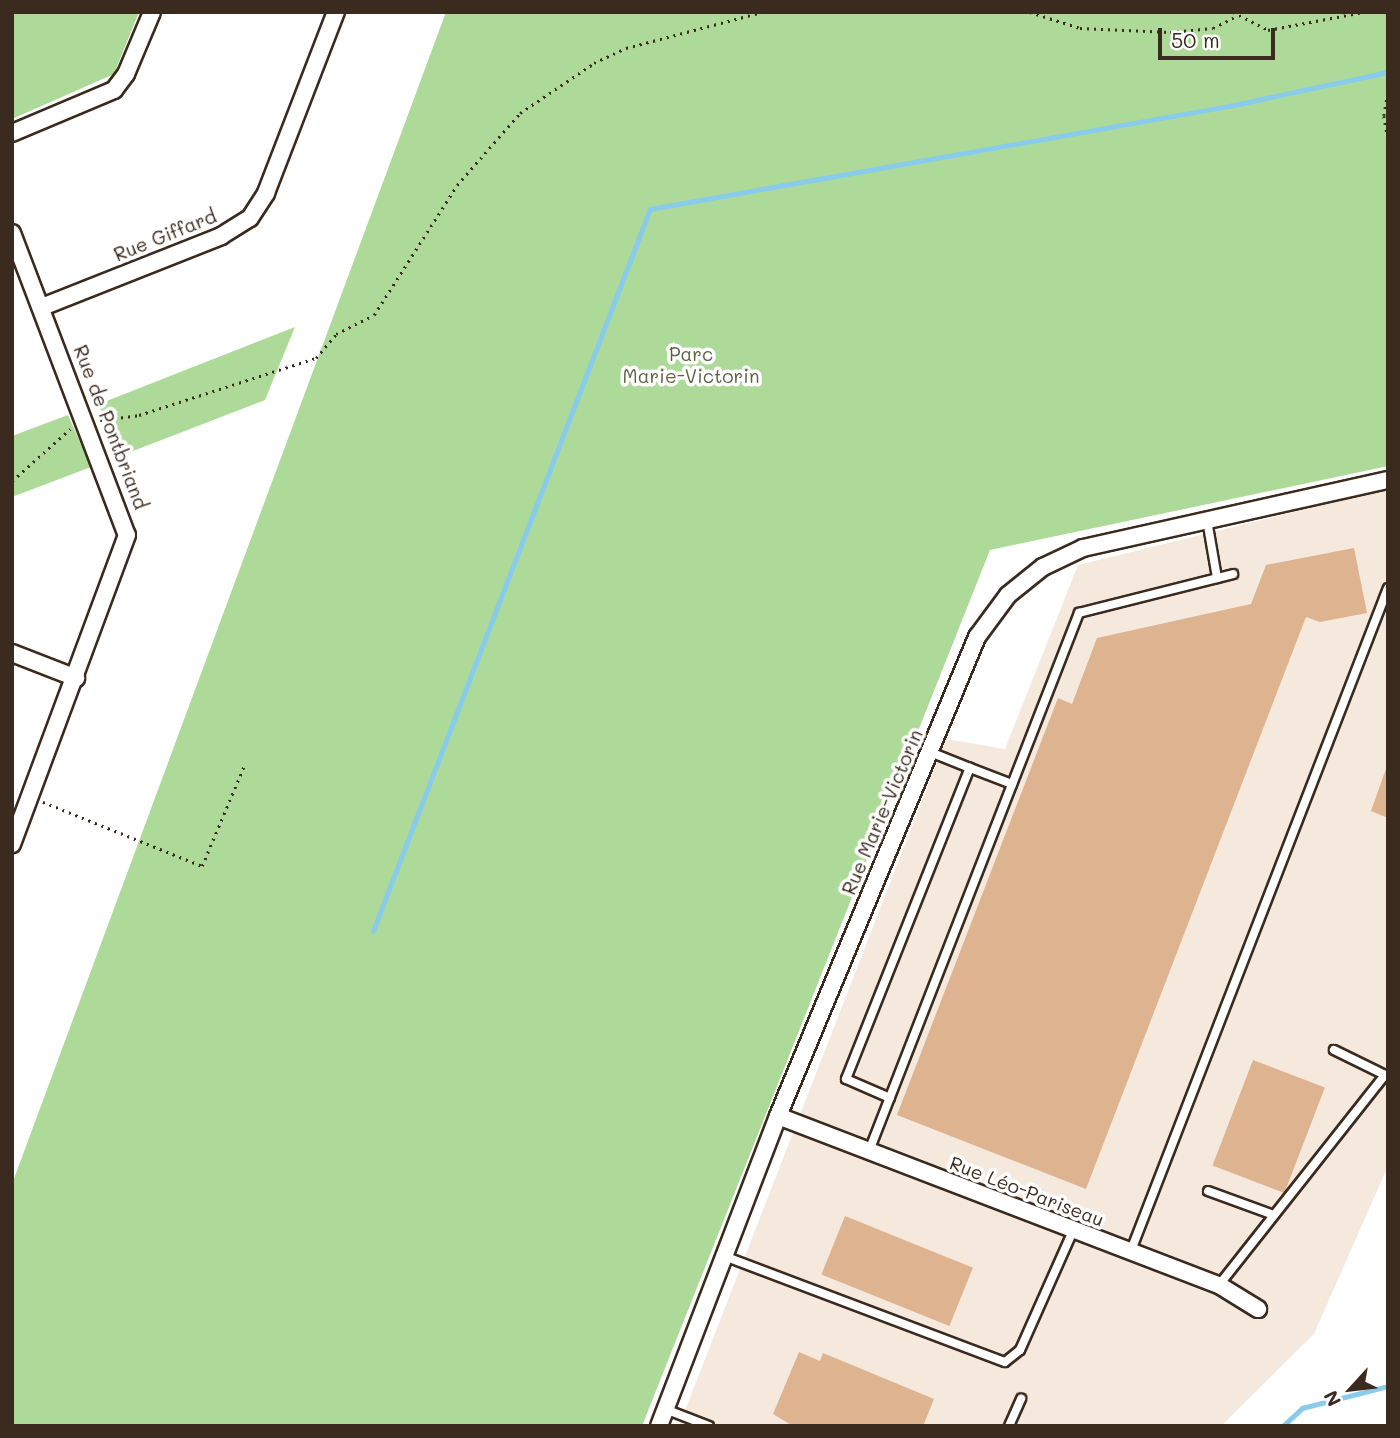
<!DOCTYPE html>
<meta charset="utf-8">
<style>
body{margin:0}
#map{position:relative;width:1400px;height:1438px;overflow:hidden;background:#fff;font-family:Mali,sans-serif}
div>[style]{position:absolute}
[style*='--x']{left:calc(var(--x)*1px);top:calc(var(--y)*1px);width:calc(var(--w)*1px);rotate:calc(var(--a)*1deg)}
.built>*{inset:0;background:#f5e8dd}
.green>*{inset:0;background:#aeda99}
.stream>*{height:4.5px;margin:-2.25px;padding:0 2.25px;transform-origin:2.25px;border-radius:2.25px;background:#89cbea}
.building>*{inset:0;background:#deb38f;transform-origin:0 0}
.path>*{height:2.5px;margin-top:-1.25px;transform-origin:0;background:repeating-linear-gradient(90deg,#3b2a1e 0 2px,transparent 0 7px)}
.roads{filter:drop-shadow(2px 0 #3b2a1e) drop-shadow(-2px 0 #3b2a1e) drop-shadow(0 2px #3b2a1e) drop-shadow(0 -2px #3b2a1e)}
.service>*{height:8px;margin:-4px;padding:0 4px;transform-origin:4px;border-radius:4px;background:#fff}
.minor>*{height:16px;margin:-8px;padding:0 8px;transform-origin:8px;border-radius:8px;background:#fff}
span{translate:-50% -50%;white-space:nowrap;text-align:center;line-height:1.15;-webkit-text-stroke:7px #fff;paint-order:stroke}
.street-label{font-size:19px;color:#3b2a1e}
.park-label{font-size:19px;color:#5e5f43}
.frame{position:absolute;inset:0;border:14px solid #3b2a1e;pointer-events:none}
.north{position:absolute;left:1316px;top:1354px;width:70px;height:70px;-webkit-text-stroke:5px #fff;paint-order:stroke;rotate:243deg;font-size:19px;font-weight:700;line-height:28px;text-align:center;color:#3b2a1e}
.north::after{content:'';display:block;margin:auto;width:24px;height:32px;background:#3b2a1e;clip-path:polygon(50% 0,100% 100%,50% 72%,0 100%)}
.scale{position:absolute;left:1158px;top:28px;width:117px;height:32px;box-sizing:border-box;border:4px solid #3b2a1e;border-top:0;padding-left:9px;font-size:21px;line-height:24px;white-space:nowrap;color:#3b2a1e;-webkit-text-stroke:5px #fff;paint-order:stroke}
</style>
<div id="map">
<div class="built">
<i style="clip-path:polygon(1388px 489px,1388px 1166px,1314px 1334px,1221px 1426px,679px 1426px,946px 739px,1005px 749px,1078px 565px)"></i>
</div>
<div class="green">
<i style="clip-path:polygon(12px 12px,139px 12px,114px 74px,12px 119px)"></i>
<i style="clip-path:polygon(446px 12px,1388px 12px,1388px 466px,990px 550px,642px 1426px,12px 1426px,12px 1184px)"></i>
<i style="clip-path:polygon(295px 327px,265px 400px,115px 458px,99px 404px)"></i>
<i style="clip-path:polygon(68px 415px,91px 467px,12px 497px,12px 436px)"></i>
</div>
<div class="stream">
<i style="--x:373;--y:931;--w:773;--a:-69.01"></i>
<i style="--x:650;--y:209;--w:588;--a:-10.09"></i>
<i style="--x:1229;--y:106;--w:163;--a:-12.1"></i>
<i style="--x:1283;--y:1426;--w:26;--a:-43"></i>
<i style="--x:1302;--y:1408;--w:89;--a:-14.3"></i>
</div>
<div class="building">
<i style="clip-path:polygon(1354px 548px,1367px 613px,1320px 622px,1306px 617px,1086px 1189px,897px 1115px,1058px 698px,1072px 704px,1097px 638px,1251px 604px,1266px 565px)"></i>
<i style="clip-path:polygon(1387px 766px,1388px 766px,1388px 818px,1371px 811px)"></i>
<i style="left:1253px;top:1060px;width:77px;height:113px;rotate:21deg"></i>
<i style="left:845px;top:1216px;width:138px;height:63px;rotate:22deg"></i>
<i style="clip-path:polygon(799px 1352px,820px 1361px,823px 1353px,934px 1399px,923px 1426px,793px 1426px,773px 1414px)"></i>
</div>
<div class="path">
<i style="--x:1030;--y:12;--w:52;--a:17.7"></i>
<i style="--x:1080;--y:28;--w:90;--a:2.5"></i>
<i style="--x:1170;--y:32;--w:43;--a:-5.3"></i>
<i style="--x:1213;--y:28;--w:27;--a:-27"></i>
<i style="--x:1233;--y:12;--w:39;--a:27"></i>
<i style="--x:1268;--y:30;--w:97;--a:-10.7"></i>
<i style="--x:1387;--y:12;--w:4;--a:76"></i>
<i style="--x:1388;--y:93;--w:23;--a:100"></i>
<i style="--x:1384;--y:116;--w:22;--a:80"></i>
<i style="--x:100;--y:420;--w:39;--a:-7"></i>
<i style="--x:139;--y:415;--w:186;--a:-17.9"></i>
<i style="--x:316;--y:358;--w:31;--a:-50"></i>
<i style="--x:336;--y:334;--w:42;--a:-26.6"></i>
<i style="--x:374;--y:315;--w:154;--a:-57.4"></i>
<i style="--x:457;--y:185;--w:96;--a:-48.8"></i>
<i style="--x:520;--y:113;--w:89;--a:-34"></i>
<i style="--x:594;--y:63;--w:35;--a:-25"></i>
<i style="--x:626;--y:48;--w:141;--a:-14.8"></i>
<i style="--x:12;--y:481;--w:78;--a:-41.9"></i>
<i style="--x:43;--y:802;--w:171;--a:21.9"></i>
<i style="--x:202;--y:866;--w:108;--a:-67.2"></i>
</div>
<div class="roads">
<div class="service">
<i style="--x:1207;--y:520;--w:59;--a:80.2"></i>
<i style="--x:970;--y:768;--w:45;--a:20.9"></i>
<i style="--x:890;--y:1098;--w:48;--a:-156.6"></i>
<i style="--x:846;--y:1079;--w:335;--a:-68.3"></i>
<i style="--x:970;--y:768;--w:43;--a:-158.2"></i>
<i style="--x:869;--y:1151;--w:578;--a:-68.68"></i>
<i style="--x:1079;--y:613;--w:159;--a:-14.2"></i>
<i style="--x:1208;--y:1191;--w:70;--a:20"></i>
<i style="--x:1130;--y:1253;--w:713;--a:-68.8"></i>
<i style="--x:724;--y:1256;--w:300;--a:20.7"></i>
<i style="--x:1005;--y:1362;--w:19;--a:-39"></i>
<i style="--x:1020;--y:1350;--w:130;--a:-66"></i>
<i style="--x:1219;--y:1285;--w:268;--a:-51.7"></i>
<i style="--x:1385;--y:1075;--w:57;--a:-153.9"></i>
<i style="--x:665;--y:1409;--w:47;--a:21.1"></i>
<i style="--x:1009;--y:1426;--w:30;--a:-66"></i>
</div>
<div class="minor">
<i style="--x:12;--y:133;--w:111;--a:-22.9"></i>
<i style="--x:114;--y:90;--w:20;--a:-53"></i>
<i style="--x:126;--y:74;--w:67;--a:-67.2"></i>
<i style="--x:12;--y:233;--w:323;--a:69.2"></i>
<i style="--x:127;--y:535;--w:330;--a:110.4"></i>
<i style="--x:42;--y:307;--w:193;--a:-21.6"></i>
<i style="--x:221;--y:236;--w:34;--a:-32"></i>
<i style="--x:250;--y:218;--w:30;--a:-57"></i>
<i style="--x:266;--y:193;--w:194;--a:-68.9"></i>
<i style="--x:12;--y:653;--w:69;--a:21.3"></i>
<i style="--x:778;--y:1116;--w:472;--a:21"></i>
<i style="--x:1219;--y:1285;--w:46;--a:31.6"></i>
<i style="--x:659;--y:1426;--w:332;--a:-69"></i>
<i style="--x:778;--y:1116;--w:519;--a:-67.44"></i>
<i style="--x:977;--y:637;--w:52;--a:-53.6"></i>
<i style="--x:1008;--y:595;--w:45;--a:-38.7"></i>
<i style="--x:1043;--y:567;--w:44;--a:-25.4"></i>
<i style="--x:1083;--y:548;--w:312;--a:-12.6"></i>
</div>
</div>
<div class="street-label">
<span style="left:165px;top:235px;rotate:-22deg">Rue Giffard</span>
<span style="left:111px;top:427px;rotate:69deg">Rue de Pontbriand</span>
<span style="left:882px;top:812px;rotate:-67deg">Rue Marie-Victorin</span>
<span style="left:1027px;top:1191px;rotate:21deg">Rue Léo-Pariseau</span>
</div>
<div class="park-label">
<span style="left:691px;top:365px">Parc<br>Marie-Victorin</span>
</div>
<div class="frame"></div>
<div class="north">N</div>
<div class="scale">50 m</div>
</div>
